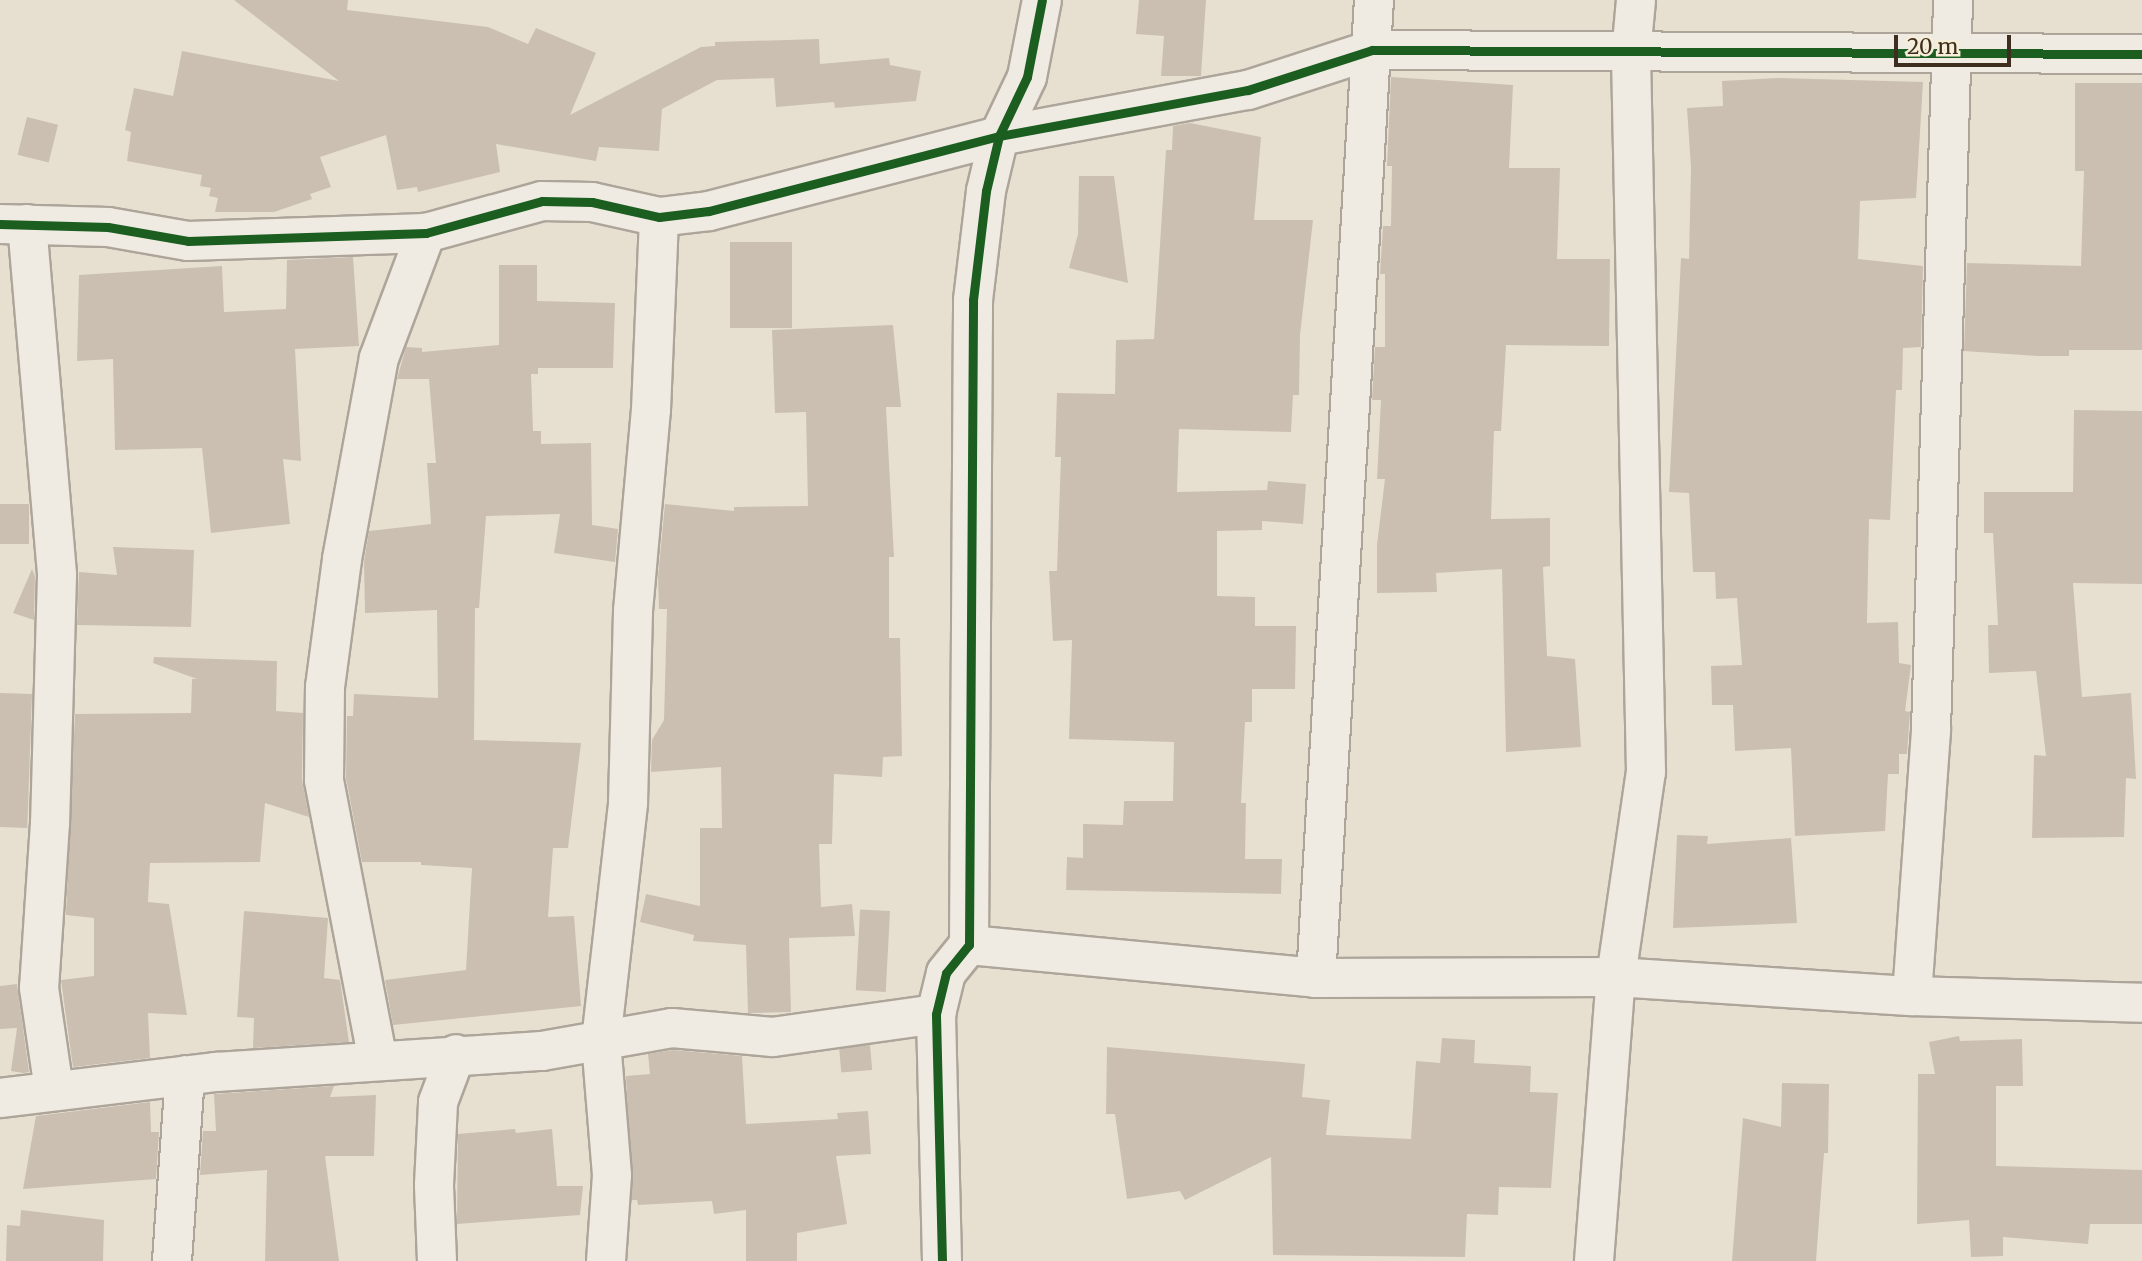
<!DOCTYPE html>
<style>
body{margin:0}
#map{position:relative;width:2142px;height:1261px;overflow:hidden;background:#e7e0d1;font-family:Merriweather,serif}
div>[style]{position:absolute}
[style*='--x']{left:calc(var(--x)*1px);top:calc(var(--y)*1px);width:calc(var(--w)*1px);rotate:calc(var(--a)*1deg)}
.building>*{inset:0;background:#cbbfb2;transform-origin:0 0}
.roads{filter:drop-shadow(2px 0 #ada599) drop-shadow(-2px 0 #ada599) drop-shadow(0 2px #ada599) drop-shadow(0 -2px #ada599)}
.minor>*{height:38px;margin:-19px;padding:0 19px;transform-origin:19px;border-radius:19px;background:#efebe3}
.cycleway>*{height:9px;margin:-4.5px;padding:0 4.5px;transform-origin:4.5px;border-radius:4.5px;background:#1b5e20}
span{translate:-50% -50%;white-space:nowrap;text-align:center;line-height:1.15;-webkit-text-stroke:6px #f7eed8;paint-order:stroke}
.scale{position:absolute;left:1894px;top:35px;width:117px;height:32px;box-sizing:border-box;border:4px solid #3d2e20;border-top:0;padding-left:9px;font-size:21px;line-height:24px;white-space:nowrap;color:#3d2e20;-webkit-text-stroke:5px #f7eed8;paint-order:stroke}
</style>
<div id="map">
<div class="building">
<i style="clip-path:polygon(234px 0,348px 0,347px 10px,488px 27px,528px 44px,536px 28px,596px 53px,570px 115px,701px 47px,715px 46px,715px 42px,819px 39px,820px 64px,889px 58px,890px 65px,921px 71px,916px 101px,835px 108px,834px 102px,776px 107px,774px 78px,717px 80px,662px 109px,659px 151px,599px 147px,596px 161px,496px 144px,500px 172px,418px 192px,417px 187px,397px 190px,386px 135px,320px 157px,331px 187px,310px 194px,312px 199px,274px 212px,215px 212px,218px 198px,209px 196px,211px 188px,200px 186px,202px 175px,127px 161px,131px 132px,125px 130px,134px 88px,173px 96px,182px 51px,339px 81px)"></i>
<i style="clip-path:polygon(1139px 0,1206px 0,1201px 76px,1161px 76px,1164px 36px,1136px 34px)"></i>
<i style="clip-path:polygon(1391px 77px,1513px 85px,1509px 168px,1560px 168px,1557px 259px,1610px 259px,1609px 346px,1506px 345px,1501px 431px,1494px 431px,1491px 519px,1550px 518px,1550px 566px,1543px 567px,1547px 656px,1575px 659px,1581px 747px,1506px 752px,1502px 569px,1436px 573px,1437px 592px,1377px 593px,1377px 545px,1385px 479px,1377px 479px,1381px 400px,1372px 400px,1375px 347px,1385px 347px,1385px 274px,1380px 274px,1383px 226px,1391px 226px,1392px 166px,1387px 166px)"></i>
<i style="clip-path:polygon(1778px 78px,1923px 82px,1916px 198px,1860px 201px,1858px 259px,1923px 266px,1921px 347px,1903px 348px,1902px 390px,1896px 390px,1890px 520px,1869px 519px,1867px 623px,1898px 622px,1899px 663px,1911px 665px,1905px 711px,1910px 712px,1907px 754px,1899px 754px,1899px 774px,1888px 774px,1885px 831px,1795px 836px,1791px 748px,1735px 751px,1733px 705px,1712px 705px,1711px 666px,1742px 665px,1737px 598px,1716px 599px,1715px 572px,1693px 572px,1689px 493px,1669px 492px,1681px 258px,1689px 259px,1691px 168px,1687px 108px,1723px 106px,1722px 81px)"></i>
<i style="clip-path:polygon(2075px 83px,2142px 83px,2142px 350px,2069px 350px,2069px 356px,2038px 356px,1964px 351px,1967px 263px,2081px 266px,2084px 171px,2075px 171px)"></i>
<i style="left:27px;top:117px;width:32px;height:39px;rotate:14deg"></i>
<i style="clip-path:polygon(1190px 123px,1261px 137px,1254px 220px,1313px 220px,1300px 335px,1299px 395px,1293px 395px,1291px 432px,1179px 429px,1177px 492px,1267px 490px,1268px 481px,1306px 484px,1303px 524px,1262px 521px,1262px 530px,1217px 531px,1217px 596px,1255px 597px,1255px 626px,1296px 626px,1295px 689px,1252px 689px,1252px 722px,1245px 722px,1241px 803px,1246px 803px,1245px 859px,1282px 859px,1281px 894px,1066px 890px,1067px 857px,1083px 858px,1083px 824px,1123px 825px,1124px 801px,1173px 801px,1174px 742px,1069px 739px,1072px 640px,1053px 641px,1049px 571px,1057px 571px,1061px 457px,1055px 457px,1057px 393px,1115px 394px,1116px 340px,1154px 339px,1166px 150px,1172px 150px,1173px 126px)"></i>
<i style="clip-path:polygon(1079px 176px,1114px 176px,1128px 283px,1069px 268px,1078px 234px)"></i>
<i style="left:730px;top:242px;width:62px;height:86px"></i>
<i style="clip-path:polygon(353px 257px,359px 346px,295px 349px,301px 461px,283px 459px,290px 524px,211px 533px,202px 448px,115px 450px,113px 359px,77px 361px,79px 275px,222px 266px,224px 312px,286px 309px,287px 260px)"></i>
<i style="clip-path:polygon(499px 265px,537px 265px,537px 301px,615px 303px,613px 368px,538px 368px,538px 374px,531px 374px,533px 431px,541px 431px,541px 444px,591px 443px,592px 525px,618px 529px,615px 562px,554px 553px,560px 514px,486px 516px,479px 608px,475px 608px,474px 740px,581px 743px,568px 848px,553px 848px,548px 917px,574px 916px,581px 1006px,393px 1025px,385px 980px,466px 970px,472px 868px,421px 865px,421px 862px,362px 862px,346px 778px,347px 716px,353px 716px,354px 694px,438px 698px,437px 610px,365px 613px,364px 562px,369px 531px,431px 524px,427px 463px,436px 463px,429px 379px,397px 379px,406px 347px,422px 348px,422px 352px,499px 345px)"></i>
<i style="clip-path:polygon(893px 325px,901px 407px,886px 407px,894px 557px,889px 557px,889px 638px,900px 638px,902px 756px,883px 757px,882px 777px,834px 774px,832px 844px,819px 844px,821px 907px,852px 904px,855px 936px,789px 938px,791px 1012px,748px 1013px,746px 945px,693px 941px,694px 935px,640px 922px,646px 894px,700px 906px,700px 828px,722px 828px,721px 767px,651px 772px,652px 740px,664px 720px,667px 609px,659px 609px,658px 577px,665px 504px,734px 511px,734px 507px,808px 506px,806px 412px,775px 413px,772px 330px)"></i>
<i style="clip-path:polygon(2074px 410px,2142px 411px,2142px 584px,2073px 583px,2082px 697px,2131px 693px,2136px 779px,2126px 778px,2124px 837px,2032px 838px,2034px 755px,2046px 756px,2036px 671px,1989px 673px,1988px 625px,1998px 625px,1993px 533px,1984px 533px,1984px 492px,2073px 492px)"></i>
<i style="left:0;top:504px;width:29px;height:40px"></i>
<i style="clip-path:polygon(113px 547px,194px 550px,191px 627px,77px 625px,79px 572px,117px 575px)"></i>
<i style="clip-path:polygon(32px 569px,35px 576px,34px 620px,13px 613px)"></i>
<i style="clip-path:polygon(154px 657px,277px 661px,276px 711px,303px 713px,302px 780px,309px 817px,265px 803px,260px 862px,150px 863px,148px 902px,169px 904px,187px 1015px,148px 1013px,150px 1058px,73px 1067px,61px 980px,94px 976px,94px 918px,66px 915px,75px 714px,191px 713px,192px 679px,197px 679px,153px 663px)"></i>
<i style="left:0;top:693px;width:32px;height:134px;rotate:2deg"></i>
<i style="clip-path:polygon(1677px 835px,1708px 836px,1707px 844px,1791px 838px,1797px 923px,1673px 928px)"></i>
<i style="clip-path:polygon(244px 911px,328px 918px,324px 978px,340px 980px,349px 1042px,253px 1048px,254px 1018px,237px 1017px)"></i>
<i style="left:890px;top:911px;width:81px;height:30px;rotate:93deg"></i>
<i style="clip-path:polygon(17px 984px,29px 1072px,23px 1073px,11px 1071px,17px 1028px,0 1029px,0 986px)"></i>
<i style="clip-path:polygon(1959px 1036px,1960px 1041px,2022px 1039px,2023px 1086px,1996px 1086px,1996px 1166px,2142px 1170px,2142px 1224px,2090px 1224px,2088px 1244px,2003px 1237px,2003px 1256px,1971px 1257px,1969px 1220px,1917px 1224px,1918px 1074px,1935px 1074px,1929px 1042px)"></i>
<i style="clip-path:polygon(1442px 1038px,1475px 1040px,1474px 1063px,1531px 1066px,1530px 1092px,1558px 1093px,1551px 1188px,1499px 1187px,1498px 1215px,1467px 1214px,1465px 1257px,1273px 1255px,1271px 1157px,1185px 1200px,1180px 1191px,1127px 1199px,1115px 1114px,1106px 1114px,1107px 1047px,1305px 1064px,1302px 1097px,1330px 1100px,1326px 1135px,1411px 1139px,1416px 1061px,1440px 1063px)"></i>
<i style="left:870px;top:1045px;width:25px;height:31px;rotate:85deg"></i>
<i style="clip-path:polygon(673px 1050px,742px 1056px,746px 1124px,838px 1119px,837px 1113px,868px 1111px,871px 1154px,836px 1156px,847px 1224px,797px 1233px,797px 1261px,746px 1261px,746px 1210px,714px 1214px,712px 1201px,638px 1205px,637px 1200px,632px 1200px,626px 1076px,650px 1074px,648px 1054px)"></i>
<i style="clip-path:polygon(1782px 1083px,1829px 1084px,1828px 1153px,1824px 1153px,1816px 1261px,1732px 1261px,1743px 1118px,1781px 1127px)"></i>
<i style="clip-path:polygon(334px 1086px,330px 1097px,376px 1095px,374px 1156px,325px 1156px,339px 1261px,265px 1261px,267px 1170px,200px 1175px,203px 1131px,216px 1131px,214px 1094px)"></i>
<i style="clip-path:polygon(150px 1102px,151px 1132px,159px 1132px,156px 1179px,23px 1189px,36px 1116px)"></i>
<i style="clip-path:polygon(515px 1129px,516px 1133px,552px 1129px,557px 1186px,583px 1186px,580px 1215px,457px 1224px,458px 1134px)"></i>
<i style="clip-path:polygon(21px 1210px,104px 1220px,103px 1261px,6px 1261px,7px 1225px,20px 1226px)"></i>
</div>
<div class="roads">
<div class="minor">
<i style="--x:0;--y:224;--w:108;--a:1.6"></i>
<i style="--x:108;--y:227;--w:81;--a:9.9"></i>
<i style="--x:188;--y:241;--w:238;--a:-1.9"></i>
<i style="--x:426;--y:233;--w:120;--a:-15.4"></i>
<i style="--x:542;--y:201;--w:50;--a:1.1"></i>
<i style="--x:592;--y:202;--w:69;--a:12.6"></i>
<i style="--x:659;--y:217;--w:50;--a:-6.8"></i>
<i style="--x:709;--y:211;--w:300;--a:-14.5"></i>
<i style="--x:999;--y:136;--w:253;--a:-10.5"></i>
<i style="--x:1248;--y:90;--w:130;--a:-17.9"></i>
<i style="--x:1372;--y:50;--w:770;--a:0.3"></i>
<i style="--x:27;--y:224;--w:352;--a:85.1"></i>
<i style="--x:57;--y:575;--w:248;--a:91.6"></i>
<i style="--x:50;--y:823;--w:165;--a:93.8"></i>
<i style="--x:39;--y:988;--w:103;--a:81.6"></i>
<i style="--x:969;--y:945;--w:349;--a:5.4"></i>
<i style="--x:1316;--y:978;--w:300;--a:-0.2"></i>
<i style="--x:1616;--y:977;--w:297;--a:3.7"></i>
<i style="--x:1912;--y:996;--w:230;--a:1.7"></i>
<i style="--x:1316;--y:978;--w:980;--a:-86.61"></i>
<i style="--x:1912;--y:996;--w:267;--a:-85.9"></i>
<i style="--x:1931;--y:730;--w:730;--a:-88.27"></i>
<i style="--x:378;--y:1061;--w:286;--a:-100.9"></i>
<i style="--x:324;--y:780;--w:93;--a:-89.4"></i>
<i style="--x:325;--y:687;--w:129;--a:-82.4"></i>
<i style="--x:342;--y:559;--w:204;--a:-79.6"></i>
<i style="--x:379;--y:358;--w:134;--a:-69.4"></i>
<i style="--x:0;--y:1098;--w:218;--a:-6.9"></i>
<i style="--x:216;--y:1072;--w:327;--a:-3.7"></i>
<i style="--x:542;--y:1051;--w:132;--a:-10"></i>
<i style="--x:672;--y:1028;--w:101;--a:5.1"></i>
<i style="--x:773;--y:1037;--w:165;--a:-8"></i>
<i style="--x:172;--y:1261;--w:186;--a:-86"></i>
<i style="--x:437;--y:1261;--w:76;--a:-92.3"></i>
<i style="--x:434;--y:1185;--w:83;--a:-87.2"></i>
<i style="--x:438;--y:1102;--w:51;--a:-69.4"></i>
<i style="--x:606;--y:1261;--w:86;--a:-86"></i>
<i style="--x:612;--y:1175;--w:134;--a:-94.7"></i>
<i style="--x:601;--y:1041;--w:240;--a:-83.5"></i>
<i style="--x:628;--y:803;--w:192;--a:-88.5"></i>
<i style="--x:633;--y:611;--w:202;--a:-84.9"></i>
<i style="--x:651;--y:410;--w:193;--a:-87.6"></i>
<i style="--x:942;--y:1261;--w:247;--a:-91.4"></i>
<i style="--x:936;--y:1014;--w:42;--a:-76.3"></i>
<i style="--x:946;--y:973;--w:36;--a:-51"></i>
<i style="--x:969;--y:945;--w:645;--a:-89.64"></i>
<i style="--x:973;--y:300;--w:110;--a:-83.2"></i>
<i style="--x:986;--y:191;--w:57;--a:-76.7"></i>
<i style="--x:999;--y:136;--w:65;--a:-64.6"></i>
<i style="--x:1027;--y:77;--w:78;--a:-79"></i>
<i style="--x:1594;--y:1261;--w:285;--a:-85.6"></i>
<i style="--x:1616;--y:977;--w:207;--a:-81.7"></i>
<i style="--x:1646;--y:772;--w:718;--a:-91.2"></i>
<i style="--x:1631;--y:54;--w:54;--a:-84.7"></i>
</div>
</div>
<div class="cycleway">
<i style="--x:0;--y:224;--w:108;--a:1.6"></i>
<i style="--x:108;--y:227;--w:81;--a:9.9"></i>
<i style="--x:188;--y:241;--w:238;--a:-1.9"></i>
<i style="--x:426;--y:233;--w:120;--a:-15.4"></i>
<i style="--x:542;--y:201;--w:50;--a:1.1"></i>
<i style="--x:592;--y:202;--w:69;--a:12.6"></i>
<i style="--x:659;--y:217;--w:50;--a:-6.8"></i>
<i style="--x:709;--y:211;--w:300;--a:-14.5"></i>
<i style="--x:999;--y:136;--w:253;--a:-10.5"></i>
<i style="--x:1248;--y:90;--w:130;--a:-17.9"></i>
<i style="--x:1372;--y:50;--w:770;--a:0.3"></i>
<i style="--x:942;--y:1261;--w:247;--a:-91.4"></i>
<i style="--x:936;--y:1014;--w:42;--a:-76.3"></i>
<i style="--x:946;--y:973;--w:36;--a:-51"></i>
<i style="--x:969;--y:945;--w:645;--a:-89.64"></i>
<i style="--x:973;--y:300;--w:110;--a:-83.2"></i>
<i style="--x:986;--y:191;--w:57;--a:-76.7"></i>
<i style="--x:999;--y:136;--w:65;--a:-64.6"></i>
<i style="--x:1027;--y:77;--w:78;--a:-79"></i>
</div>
<div class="scale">20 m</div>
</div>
